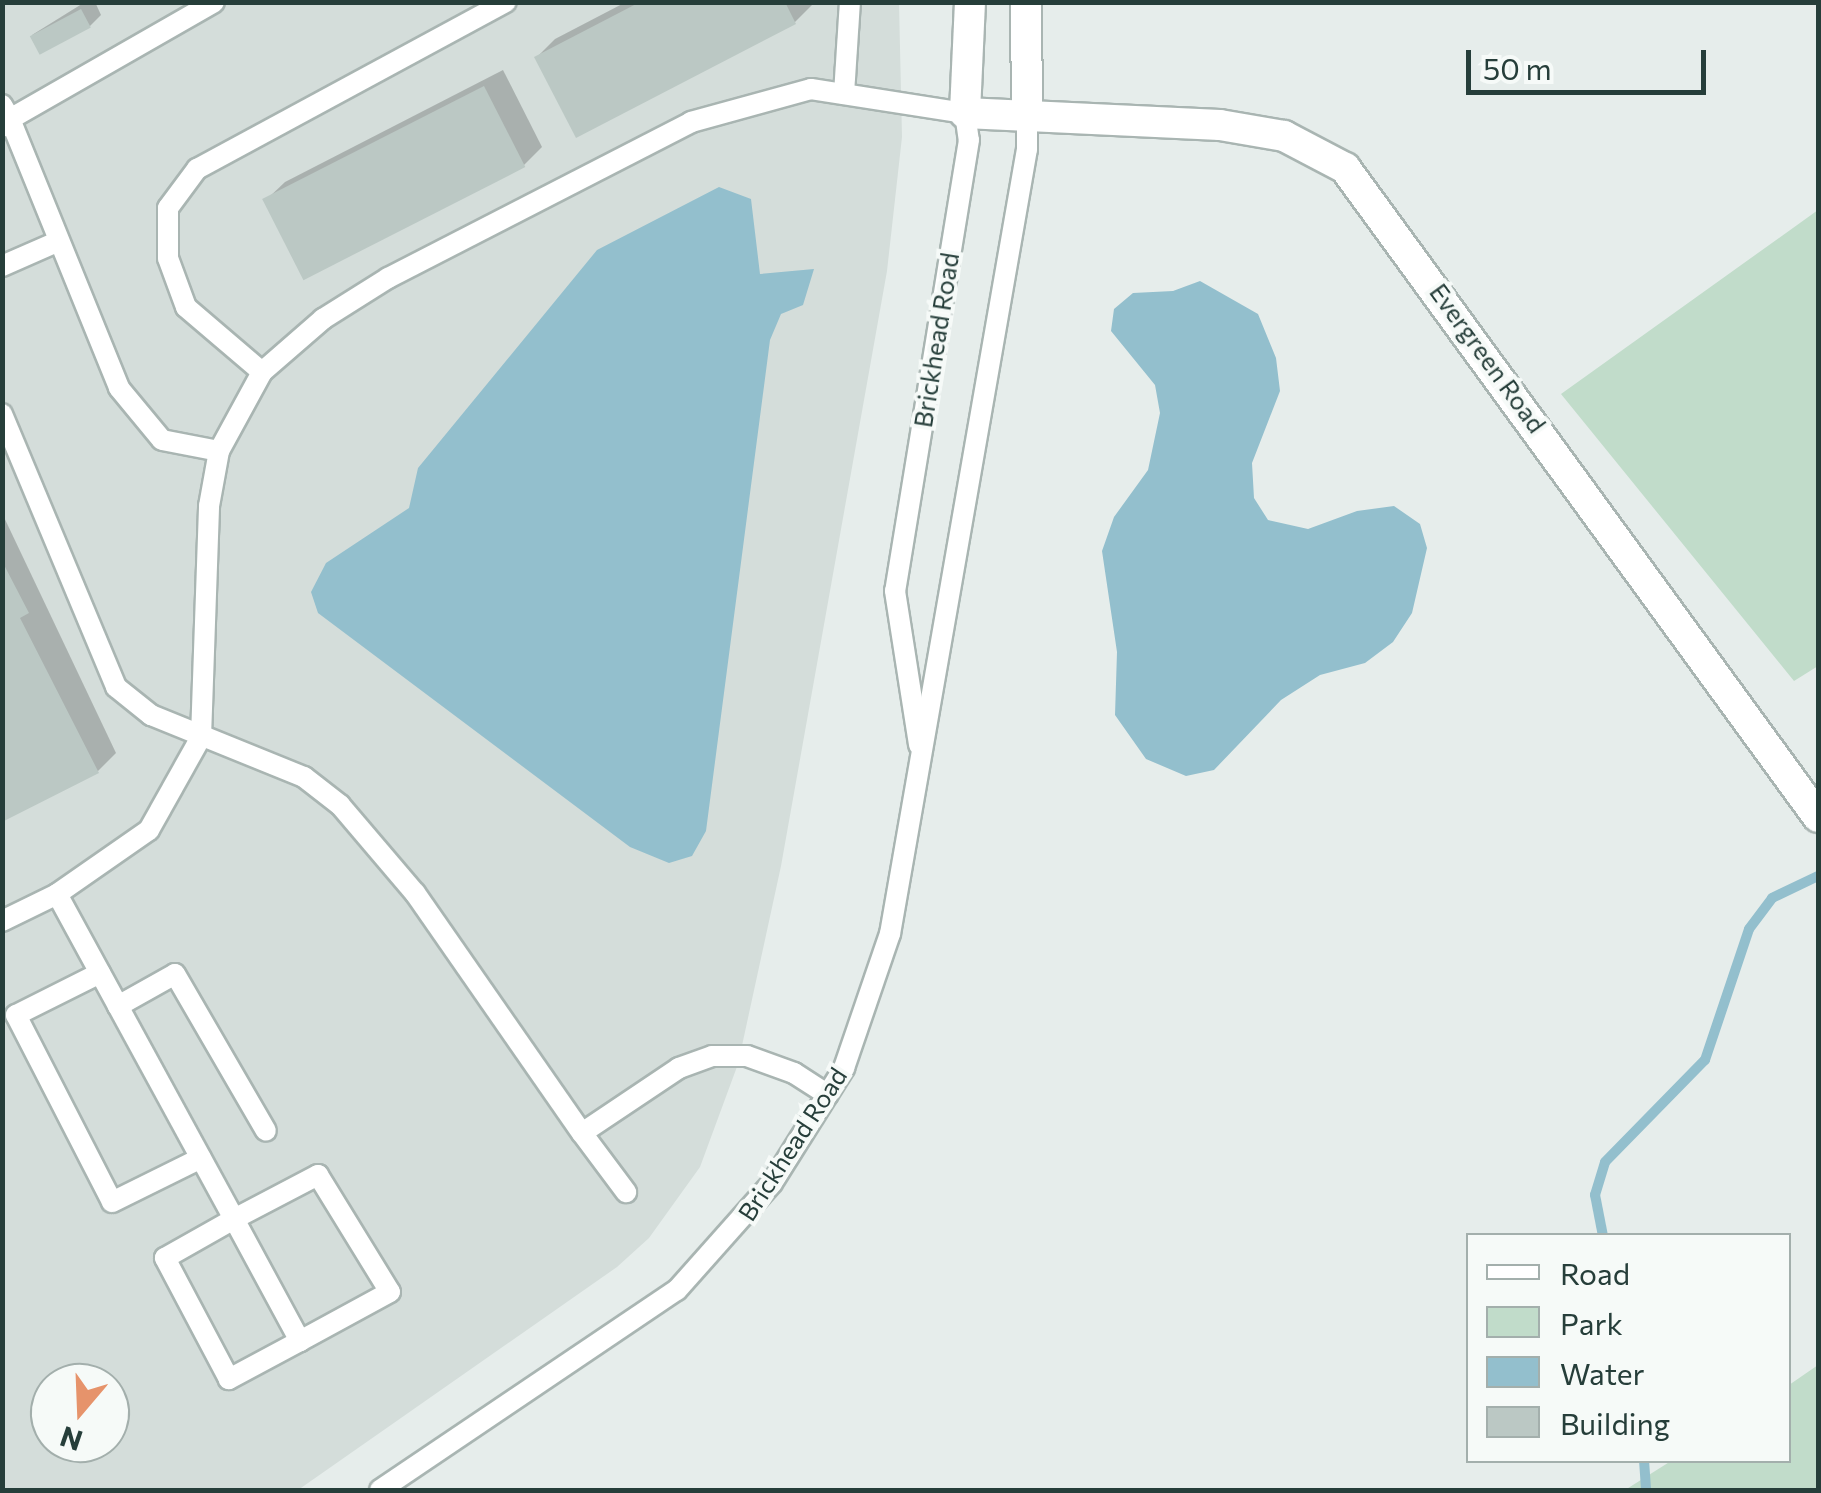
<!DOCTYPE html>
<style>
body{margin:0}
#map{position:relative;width:1821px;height:1493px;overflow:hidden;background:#e6edeb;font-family:Commissioner,sans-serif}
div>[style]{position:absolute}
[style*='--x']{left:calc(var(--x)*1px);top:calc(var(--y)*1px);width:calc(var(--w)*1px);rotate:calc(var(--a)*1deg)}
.built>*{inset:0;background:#d4ddda}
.green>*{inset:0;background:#c1dcca}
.water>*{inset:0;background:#93bfcd}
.shadow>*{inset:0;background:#0003}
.stream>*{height:10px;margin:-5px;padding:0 5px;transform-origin:5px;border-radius:5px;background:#93bfcd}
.building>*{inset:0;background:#bbc8c4;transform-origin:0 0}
.roads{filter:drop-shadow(2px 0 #a9b5b2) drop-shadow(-2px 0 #a9b5b2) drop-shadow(0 2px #a9b5b2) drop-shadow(0 -2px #a9b5b2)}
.service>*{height:20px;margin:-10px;padding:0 10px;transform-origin:10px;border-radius:10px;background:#fff}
.minor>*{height:30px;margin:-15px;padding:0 15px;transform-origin:15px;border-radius:15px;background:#fff}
span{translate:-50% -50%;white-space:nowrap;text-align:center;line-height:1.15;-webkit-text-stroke:8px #f6faf8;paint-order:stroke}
.street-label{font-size:25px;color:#263e3a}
.frame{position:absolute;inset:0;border:5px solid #263e3a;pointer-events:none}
.legend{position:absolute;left:1466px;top:1233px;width:325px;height:230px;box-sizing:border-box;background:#f6faf8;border:2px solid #a3afac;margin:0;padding:12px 18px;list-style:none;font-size:30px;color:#263e3a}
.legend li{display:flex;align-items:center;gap:20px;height:50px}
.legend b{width:50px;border:2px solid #a3afac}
.north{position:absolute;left:30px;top:1363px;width:100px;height:100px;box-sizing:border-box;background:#f6faf8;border:2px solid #a3afac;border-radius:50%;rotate:199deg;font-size:28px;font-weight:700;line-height:40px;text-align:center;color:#263e3a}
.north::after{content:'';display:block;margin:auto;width:35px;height:45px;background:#e6936b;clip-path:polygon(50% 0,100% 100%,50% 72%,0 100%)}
.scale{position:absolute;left:1466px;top:50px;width:240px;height:45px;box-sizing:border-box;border:5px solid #263e3a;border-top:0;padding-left:12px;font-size:30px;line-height:35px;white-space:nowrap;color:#263e3a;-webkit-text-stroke:8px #f6faf8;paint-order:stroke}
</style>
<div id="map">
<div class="built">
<i style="clip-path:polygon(evenodd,3px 3px,899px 3px,902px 137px,887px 271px,781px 866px,738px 1064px,700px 1167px,649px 1238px,617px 1267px,298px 1490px,3px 1490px,3px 3px,50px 1383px,110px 1383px,110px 1443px,50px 1443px,50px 1383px)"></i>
</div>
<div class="green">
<i style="clip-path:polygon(1818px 194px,1818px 666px,1794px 681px,1561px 394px,1818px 210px)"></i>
<i style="clip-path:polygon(1818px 1365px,1818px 1490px,1625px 1490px,1671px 1461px,1788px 1460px,1789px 1385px)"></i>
</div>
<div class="water">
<i style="clip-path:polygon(719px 187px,751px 199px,760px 274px,814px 269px,803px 305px,781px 314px,770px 340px,706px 831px,692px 856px,669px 863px,630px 847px,318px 613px,311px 592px,326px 563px,409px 508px,418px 468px,597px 250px)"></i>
<i style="clip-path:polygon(1200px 281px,1258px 314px,1276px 358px,1280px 391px,1252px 463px,1254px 498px,1268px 520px,1308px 529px,1357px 511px,1394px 506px,1420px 524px,1427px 548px,1412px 613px,1393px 642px,1365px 663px,1320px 675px,1281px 700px,1214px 770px,1186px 776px,1146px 759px,1115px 715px,1117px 652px,1102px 551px,1114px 517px,1148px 470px,1160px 413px,1155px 385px,1111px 331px,1114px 309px,1133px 293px,1173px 291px)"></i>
</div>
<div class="shadow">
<i style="clip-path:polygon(85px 2px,95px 2px,101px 15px,89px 27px,32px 35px)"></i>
<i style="clip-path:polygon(626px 2px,812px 2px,813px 4px,795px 22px,537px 57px,555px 39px)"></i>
<i style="clip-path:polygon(503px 70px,542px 147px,524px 165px,266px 200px,285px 182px)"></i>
<i style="clip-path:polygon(2px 513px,116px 753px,98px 771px,2px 819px)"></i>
</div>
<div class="stream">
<i style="--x:1603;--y:1236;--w:42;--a:-101"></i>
<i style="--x:1595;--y:1195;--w:34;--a:-73"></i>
<i style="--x:1605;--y:1162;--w:143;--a:-45.6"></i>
<i style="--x:1705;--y:1060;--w:138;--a:-71.4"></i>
<i style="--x:1749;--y:929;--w:39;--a:-53"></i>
<i style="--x:1772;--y:898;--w:51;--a:-25.6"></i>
<i style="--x:1644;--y:1460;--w:30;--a:86"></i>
</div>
<div class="building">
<i style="clip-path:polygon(640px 2px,785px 2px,796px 24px,576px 138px,534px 57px)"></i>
<i style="left:81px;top:9px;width:21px;height:58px;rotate:62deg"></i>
<i style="left:484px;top:86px;width:91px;height:249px;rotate:63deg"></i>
<i style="clip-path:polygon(2px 561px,29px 613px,20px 618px,99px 773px,2px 822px)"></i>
</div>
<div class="roads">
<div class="service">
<i style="--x:844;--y:94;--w:92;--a:-86.3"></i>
<i style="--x:2;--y:105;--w:16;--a:60"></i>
<i style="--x:10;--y:119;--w:235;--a:-29.8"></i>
<i style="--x:2;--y:127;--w:11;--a:-45"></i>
<i style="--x:10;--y:119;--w:290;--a:67.9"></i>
<i style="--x:119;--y:388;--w:67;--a:50.4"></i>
<i style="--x:162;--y:440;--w:58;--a:10.9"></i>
<i style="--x:2;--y:266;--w:62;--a:-23.7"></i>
<i style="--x:262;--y:372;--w:100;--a:-139.5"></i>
<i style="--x:186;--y:307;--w:52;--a:-110.2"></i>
<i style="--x:168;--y:258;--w:50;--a:-90"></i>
<i style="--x:168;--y:208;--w:49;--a:-53.4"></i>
<i style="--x:197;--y:169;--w:351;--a:-28.4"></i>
<i style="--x:2;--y:414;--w:296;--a:67.3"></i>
<i style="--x:116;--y:687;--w:45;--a:38.7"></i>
<i style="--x:151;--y:715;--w:165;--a:22.1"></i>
<i style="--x:304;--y:777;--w:46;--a:37.9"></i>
<i style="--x:340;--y:805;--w:116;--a:49.6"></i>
<i style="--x:415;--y:893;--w:292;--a:55.2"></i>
<i style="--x:582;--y:1133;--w:117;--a:-33.8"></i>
<i style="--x:679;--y:1068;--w:35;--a:-20"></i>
<i style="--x:712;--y:1056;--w:35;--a:0"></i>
<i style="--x:747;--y:1056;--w:50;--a:19.9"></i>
<i style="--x:794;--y:1073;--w:40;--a:32.9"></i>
<i style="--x:57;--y:894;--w:128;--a:61.4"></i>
<i style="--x:118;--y:1006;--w:243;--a:61.4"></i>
<i style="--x:234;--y:1219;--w:139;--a:61.6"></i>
<i style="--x:300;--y:1341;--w:81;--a:151.8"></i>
<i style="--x:229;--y:1379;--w:137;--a:-117.9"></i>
<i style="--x:165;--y:1258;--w:79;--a:-29.5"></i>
<i style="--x:234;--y:1219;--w:95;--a:-27.6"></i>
<i style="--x:318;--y:1175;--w:137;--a:58.4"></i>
<i style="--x:390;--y:1292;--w:102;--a:151.4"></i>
<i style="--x:2;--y:921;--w:61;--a:-26.1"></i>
<i style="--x:57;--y:894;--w:112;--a:-34.8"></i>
<i style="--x:149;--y:830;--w:107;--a:-60.8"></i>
<i style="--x:201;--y:737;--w:231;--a:-88"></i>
<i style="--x:209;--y:506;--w:56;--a:-79.7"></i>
<i style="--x:219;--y:451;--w:90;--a:-61.4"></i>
<i style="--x:262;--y:372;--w:81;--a:-41"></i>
<i style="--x:323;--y:319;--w:77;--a:-32.2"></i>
<i style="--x:388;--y:278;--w:341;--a:-27.2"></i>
<i style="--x:691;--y:122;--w:124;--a:-15.4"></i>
<i style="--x:811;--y:89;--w:156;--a:8.9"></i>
<i style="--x:965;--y:113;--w:27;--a:82"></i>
<i style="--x:969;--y:140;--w:457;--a:99.3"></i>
<i style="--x:895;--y:591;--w:156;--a:81.1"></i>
<i style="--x:100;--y:973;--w:94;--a:153.4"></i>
<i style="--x:16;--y:1015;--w:210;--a:62.8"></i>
<i style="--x:112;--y:1202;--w:99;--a:-26.3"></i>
<i style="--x:118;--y:1006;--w:65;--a:-29.3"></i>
<i style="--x:175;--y:974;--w:181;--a:59.9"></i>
<i style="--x:582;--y:1133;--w:74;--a:53.3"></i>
<i style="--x:380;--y:1490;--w:358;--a:-34"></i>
<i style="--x:677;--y:1290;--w:143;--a:-48.4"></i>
<i style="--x:772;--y:1183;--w:136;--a:-57.9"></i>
<i style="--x:844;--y:1068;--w:142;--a:-71.1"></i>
<i style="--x:890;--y:934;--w:797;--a:-80.1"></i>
<i style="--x:1027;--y:149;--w:33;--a:-90"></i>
</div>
<div class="minor">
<i style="--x:970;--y:2;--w:111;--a:92.6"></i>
<i style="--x:965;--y:113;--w:255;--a:2.7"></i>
<i style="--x:1220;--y:125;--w:65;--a:9.8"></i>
<i style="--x:1284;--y:136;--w:69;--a:27.7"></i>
<i style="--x:1345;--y:168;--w:803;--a:53.91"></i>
<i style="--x:1026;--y:2;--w:114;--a:89.5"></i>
</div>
</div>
<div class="street-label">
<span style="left:936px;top:340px;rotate:-81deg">Brickhead Road</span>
<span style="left:1488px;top:358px;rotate:54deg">Evergreen Road</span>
<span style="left:792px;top:1144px;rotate:-57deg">Brickhead Road</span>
</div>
<div class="frame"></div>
<ul class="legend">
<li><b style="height:12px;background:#fff"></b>Road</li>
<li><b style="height:28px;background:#c1dcca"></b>Park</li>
<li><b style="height:28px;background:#93bfcd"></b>Water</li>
<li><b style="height:28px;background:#bbc8c4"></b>Building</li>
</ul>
<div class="north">N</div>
<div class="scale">50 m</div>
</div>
